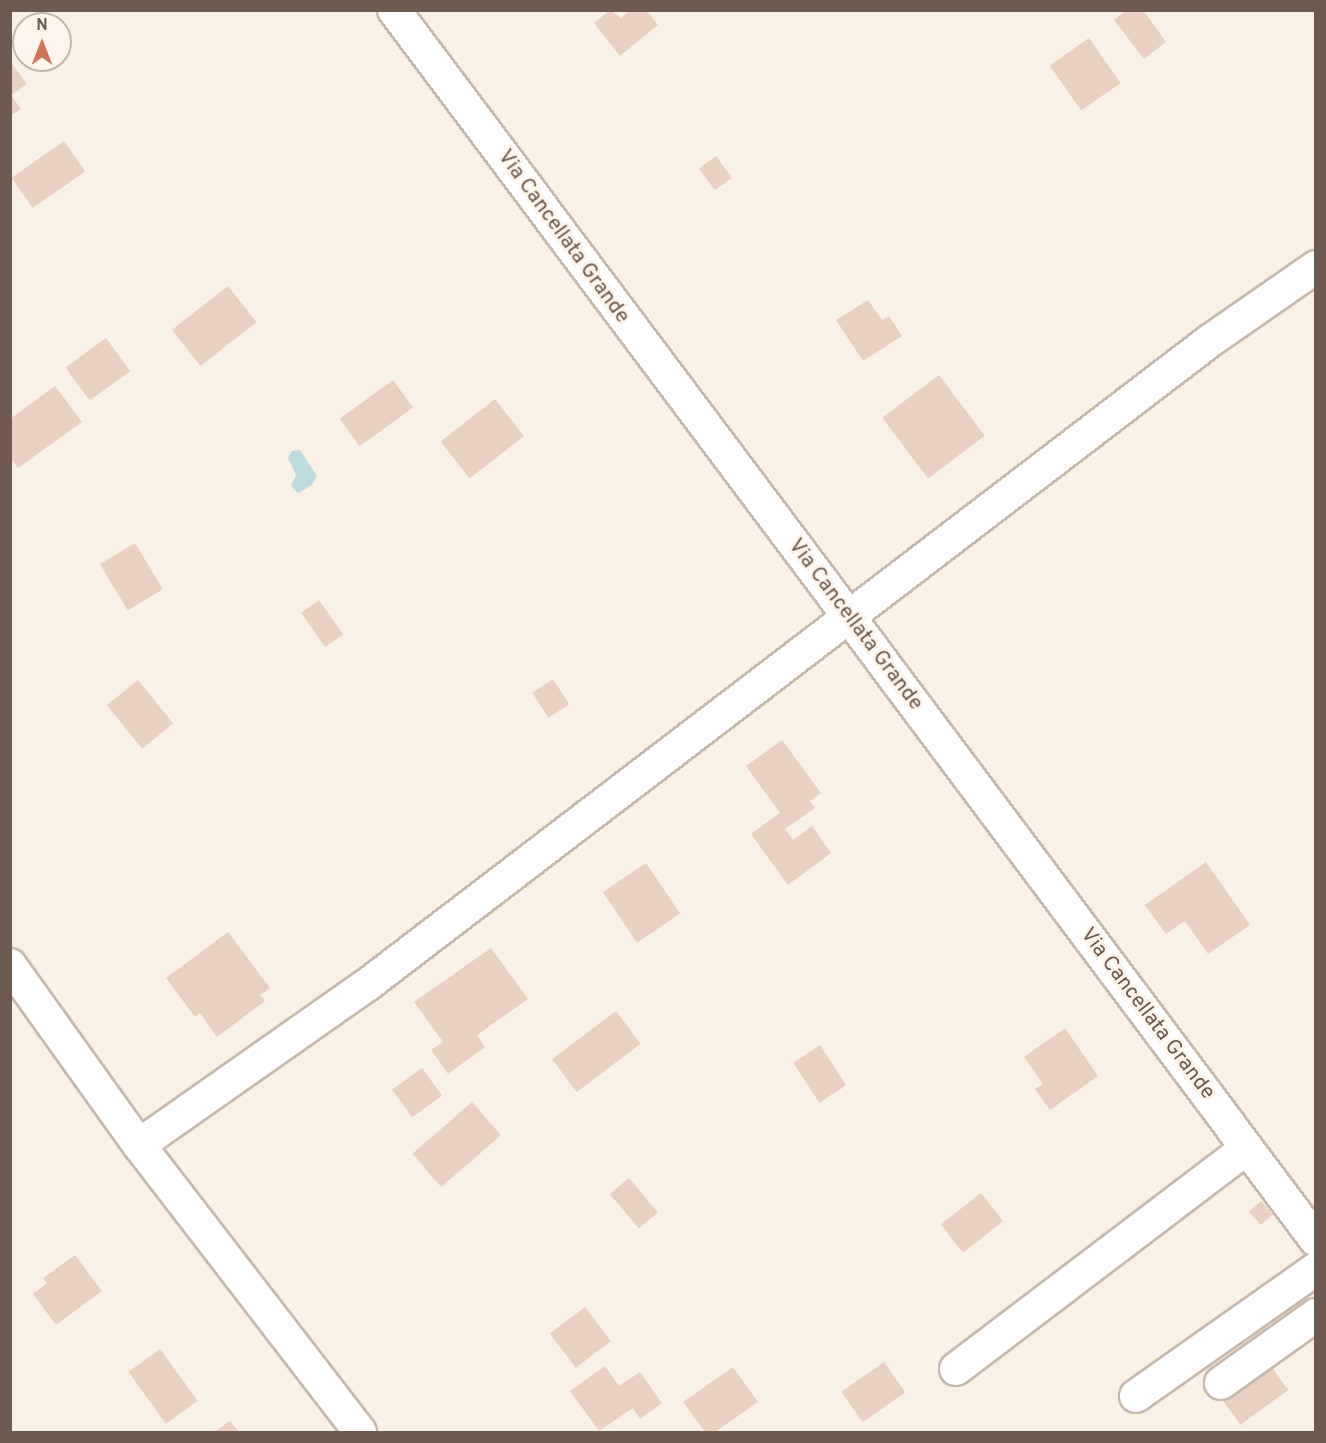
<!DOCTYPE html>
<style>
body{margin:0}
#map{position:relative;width:1326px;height:1443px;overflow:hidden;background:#f9f1e5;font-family:Overpass,sans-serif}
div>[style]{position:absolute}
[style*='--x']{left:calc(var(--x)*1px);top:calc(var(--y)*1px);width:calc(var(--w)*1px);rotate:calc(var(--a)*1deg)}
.water>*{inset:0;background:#bcdbdf}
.building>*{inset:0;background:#ead0c0;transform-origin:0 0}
.roads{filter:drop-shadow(2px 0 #c8b9ad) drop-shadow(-2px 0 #c8b9ad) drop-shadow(0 2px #c8b9ad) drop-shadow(0 -2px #c8b9ad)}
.minor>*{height:32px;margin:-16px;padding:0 16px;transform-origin:16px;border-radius:16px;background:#fff}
span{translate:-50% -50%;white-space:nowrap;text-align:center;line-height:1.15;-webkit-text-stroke:6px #fcf5eb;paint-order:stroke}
.street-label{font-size:21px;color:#6e594e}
.frame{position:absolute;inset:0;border:12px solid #6e594e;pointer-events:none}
.north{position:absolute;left:12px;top:12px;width:60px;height:60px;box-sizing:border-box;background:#fcf5eb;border:2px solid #c3b7ac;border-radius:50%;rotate:0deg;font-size:16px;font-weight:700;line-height:24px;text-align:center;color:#6e594e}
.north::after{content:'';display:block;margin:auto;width:21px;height:27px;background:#d3735a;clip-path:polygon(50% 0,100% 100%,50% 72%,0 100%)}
</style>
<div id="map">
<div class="water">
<i style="clip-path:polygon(300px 450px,317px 476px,312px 485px,298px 493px,291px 486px,296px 475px,288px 458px,292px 451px)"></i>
</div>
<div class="building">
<i style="clip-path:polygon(610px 10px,621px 18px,631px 10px,646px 10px,658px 25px,620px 56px,594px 23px)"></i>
<i style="clip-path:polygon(1127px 10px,1143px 10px,1166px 42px,1144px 59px,1114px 20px)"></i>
<i style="left:1089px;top:38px;width:55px;height:48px;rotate:55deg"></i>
<i style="clip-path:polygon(10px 61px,27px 84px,11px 95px,21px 109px,10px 116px)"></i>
<i style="left:64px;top:141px;width:37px;height:64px;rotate:55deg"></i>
<i style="left:716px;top:156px;width:27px;height:21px;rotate:54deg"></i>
<i style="left:228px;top:286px;width:46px;height:71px;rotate:52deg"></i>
<i style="clip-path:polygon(868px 300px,882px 320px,889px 316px,902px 336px,863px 361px,836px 320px)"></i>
<i style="left:106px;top:338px;width:41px;height:50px;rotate:54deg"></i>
<i style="left:939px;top:375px;width:76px;height:71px;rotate:53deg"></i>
<i style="left:393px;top:380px;width:34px;height:66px;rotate:54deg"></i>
<i style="clip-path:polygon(55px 386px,82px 422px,18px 468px,10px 458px,10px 419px)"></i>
<i style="left:495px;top:399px;width:47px;height:69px;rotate:52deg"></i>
<i style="left:135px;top:543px;width:54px;height:41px;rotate:59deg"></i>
<i style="left:319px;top:600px;width:42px;height:22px;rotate:55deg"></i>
<i style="left:553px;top:679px;width:30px;height:25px;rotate:57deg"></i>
<i style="left:138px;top:680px;width:56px;height:40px;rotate:51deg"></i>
<i style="clip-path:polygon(782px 740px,821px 793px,810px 801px,815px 808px,785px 829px,793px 840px,812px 826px,831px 853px,788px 885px,751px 834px,780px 813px,746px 766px)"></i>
<i style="clip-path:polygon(1206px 862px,1250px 925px,1208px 954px,1185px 921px,1166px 934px,1145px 905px)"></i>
<i style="left:646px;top:863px;width:61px;height:52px;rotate:56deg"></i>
<i style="clip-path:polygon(228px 932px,270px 988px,260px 995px,265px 1001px,217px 1037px,200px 1013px,195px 1017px,166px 978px)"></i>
<i style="clip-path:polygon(491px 948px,528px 999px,477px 1035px,485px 1047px,448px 1074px,431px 1050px,443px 1042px,414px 1002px)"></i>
<i style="left:616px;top:1011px;width:41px;height:80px;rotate:53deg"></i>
<i style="clip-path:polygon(1065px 1028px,1098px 1076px,1050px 1110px,1035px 1089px,1043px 1084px,1024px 1057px)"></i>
<i style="left:820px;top:1045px;width:48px;height:32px;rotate:57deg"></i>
<i style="left:422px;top:1068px;width:34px;height:37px;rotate:54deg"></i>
<i style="left:472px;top:1102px;width:44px;height:79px;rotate:49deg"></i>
<i style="left:629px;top:1178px;width:45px;height:25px;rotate:50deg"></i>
<i style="left:981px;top:1193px;width:36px;height:51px;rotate:52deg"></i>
<i style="left:1261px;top:1201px;width:18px;height:16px;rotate:49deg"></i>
<i style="clip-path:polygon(75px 1255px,102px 1291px,56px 1325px,33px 1294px,47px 1283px,43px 1278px)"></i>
<i style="left:585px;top:1307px;width:43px;height:44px;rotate:53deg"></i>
<i style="left:160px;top:1349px;width:64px;height:39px;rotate:54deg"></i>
<i style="left:884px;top:1362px;width:37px;height:52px;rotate:55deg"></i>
<i style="left:1270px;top:1365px;width:31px;height:59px;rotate:54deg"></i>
<i style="clip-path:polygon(605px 1366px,619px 1386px,640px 1372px,662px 1403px,640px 1419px,633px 1408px,599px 1431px,570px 1391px)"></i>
<i style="clip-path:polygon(733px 1367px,758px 1402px,715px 1432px,705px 1432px,683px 1402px)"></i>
<i style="clip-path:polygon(230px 1421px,239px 1432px,214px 1432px)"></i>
</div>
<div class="roads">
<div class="minor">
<i style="--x:394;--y:10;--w:1537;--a:53.15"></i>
<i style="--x:10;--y:965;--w:221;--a:54.4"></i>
<i style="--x:139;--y:1145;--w:362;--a:52.4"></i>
<i style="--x:139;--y:1145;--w:279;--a:-35.1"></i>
<i style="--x:367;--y:985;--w:1062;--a:-37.39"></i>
<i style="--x:1211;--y:340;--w:128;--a:-34.8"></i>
<i style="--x:956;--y:1369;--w:365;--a:-37.2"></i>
<i style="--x:1221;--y:1383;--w:117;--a:-35.6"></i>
<i style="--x:1136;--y:1396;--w:220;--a:-35.2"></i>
</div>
</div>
<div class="street-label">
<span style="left:563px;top:237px;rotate:54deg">Via Cancellata Grande</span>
<span style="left:855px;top:625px;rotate:53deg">Via Cancellata Grande</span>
<span style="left:1147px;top:1014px;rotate:53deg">Via Cancellata Grande</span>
</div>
<div class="frame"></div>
<div class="north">N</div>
</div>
